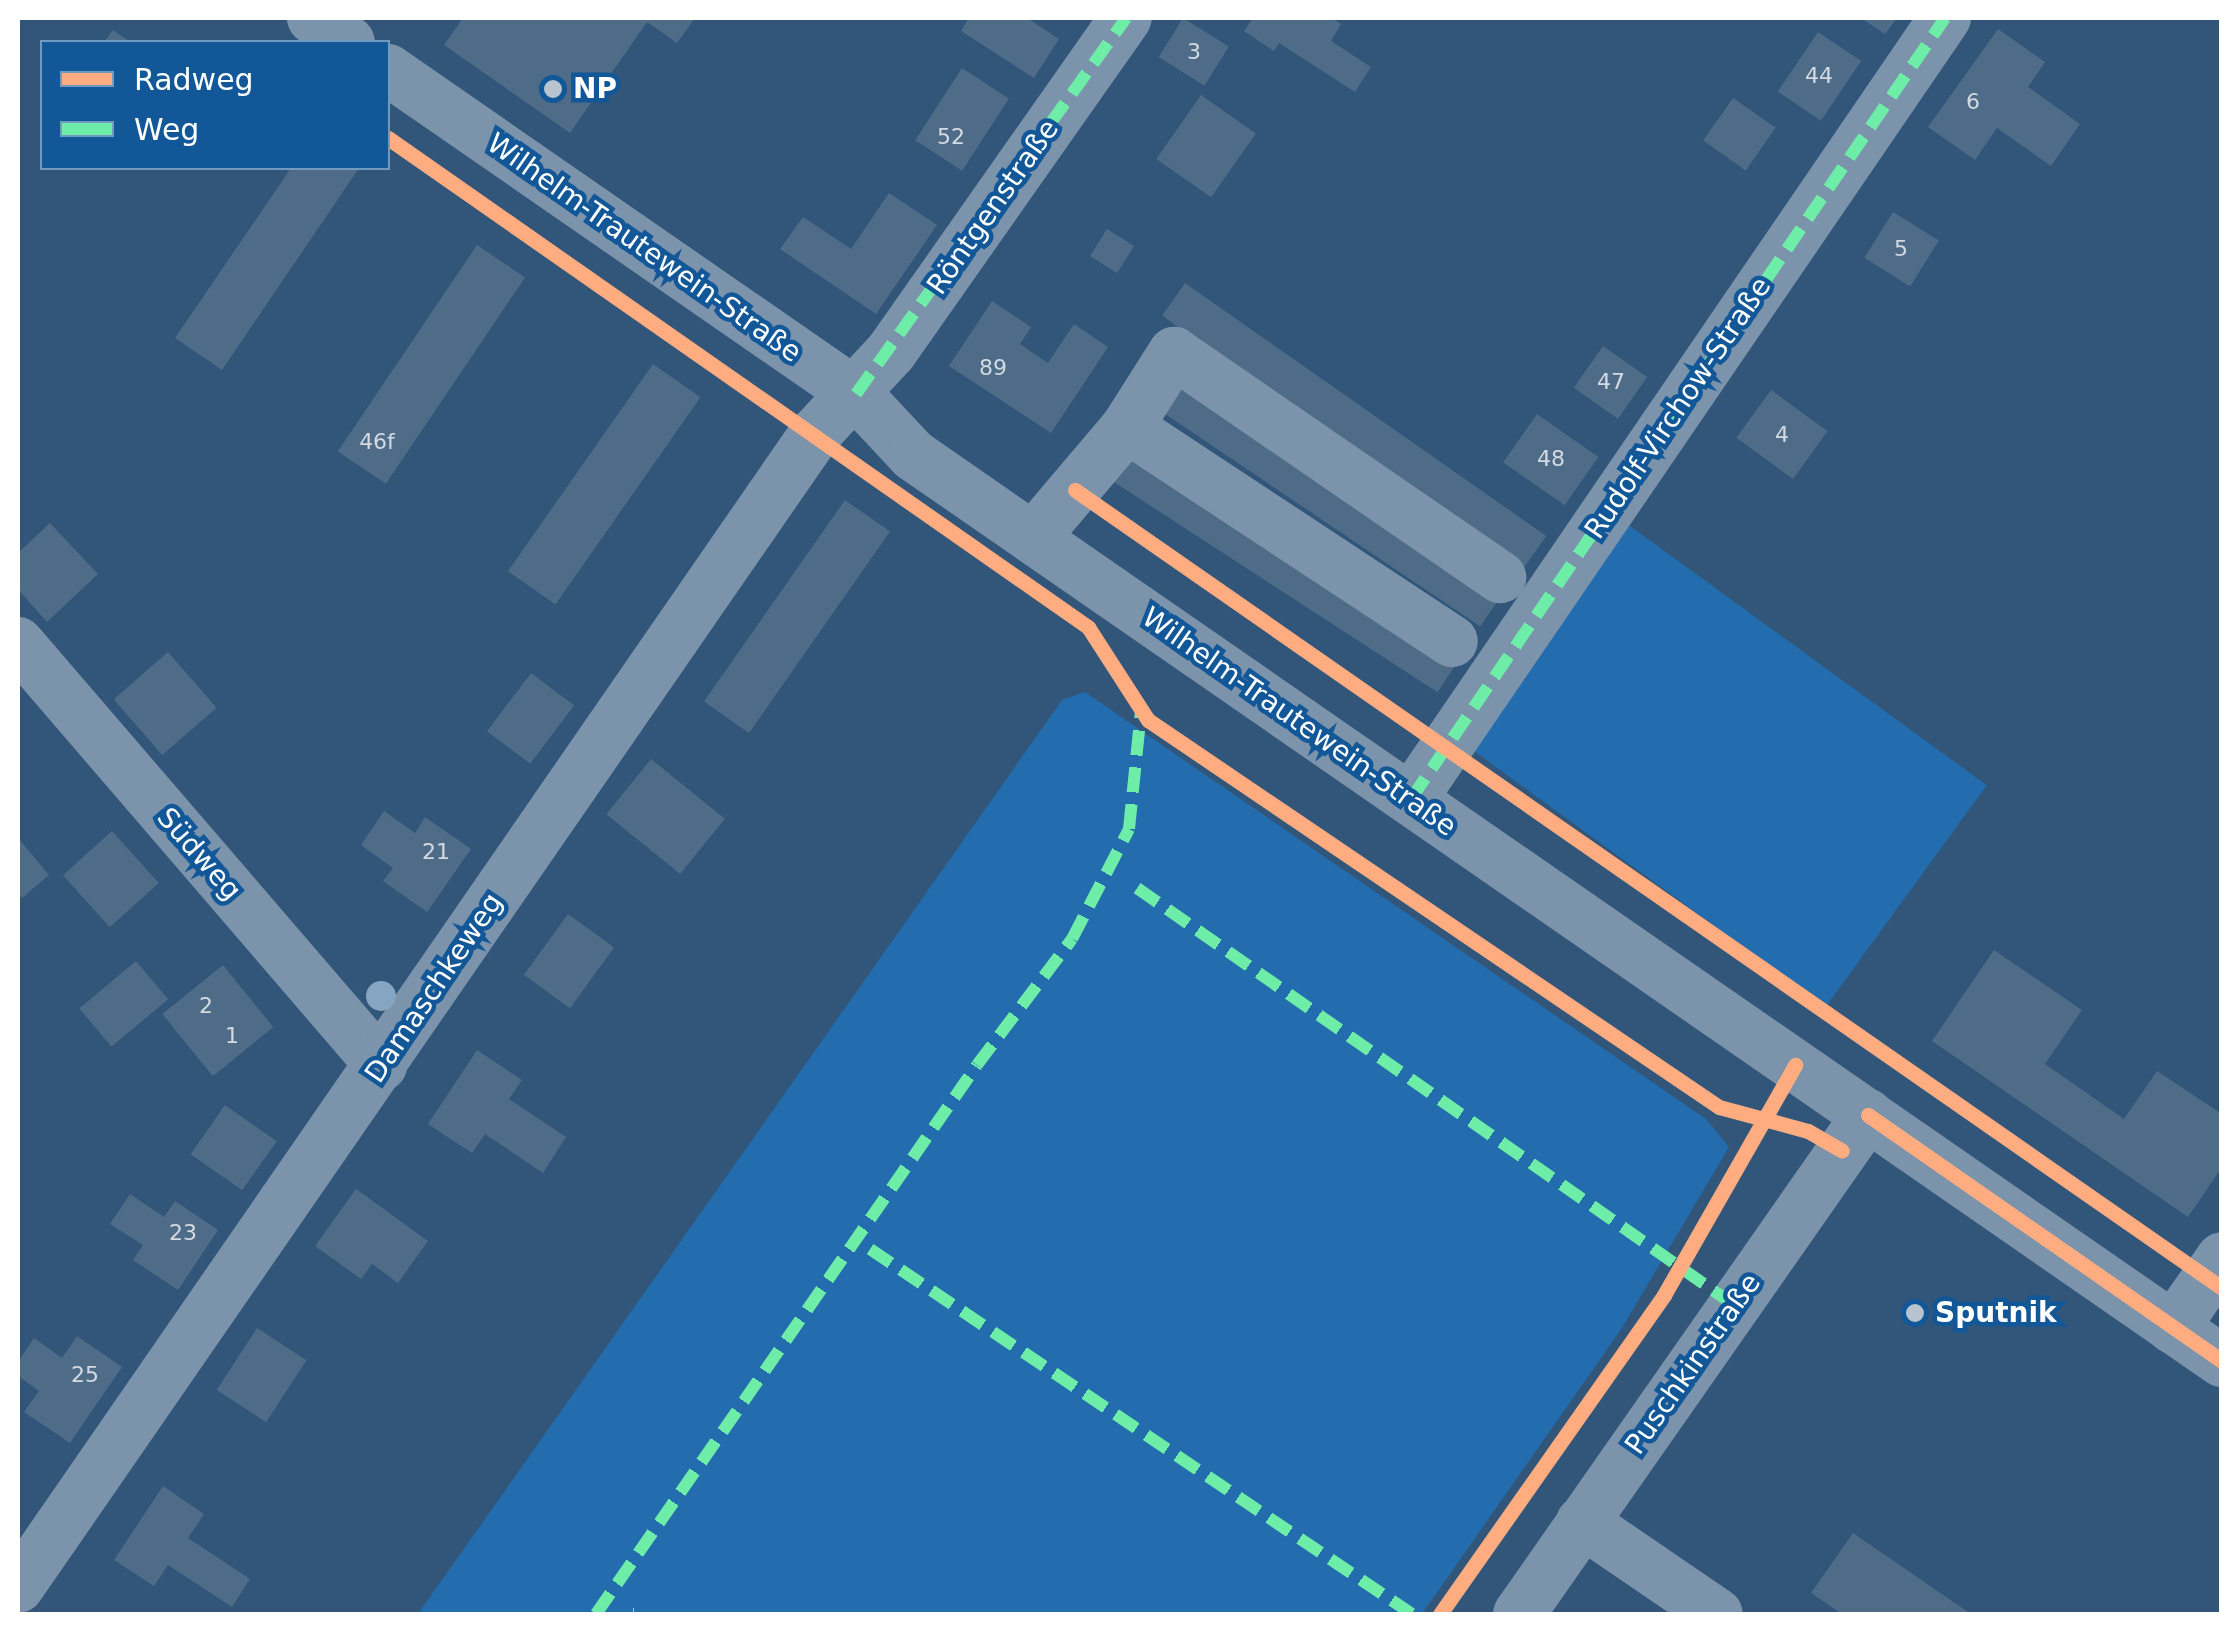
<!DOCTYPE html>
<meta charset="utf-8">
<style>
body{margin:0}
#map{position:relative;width:2239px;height:1632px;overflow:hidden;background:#315679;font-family:"DejaVu Sans",sans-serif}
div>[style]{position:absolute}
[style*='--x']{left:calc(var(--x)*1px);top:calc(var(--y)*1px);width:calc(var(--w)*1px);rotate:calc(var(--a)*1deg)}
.green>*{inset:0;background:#236cad;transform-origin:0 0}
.building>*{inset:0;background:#4e6c88;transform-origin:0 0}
.minor>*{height:52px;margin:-26px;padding:0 26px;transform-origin:26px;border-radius:26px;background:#7b93ab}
.quiet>*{height:12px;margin-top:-6px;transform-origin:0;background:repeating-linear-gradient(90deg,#6deda7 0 25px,transparent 0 37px)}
.cycleway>*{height:15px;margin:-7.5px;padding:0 7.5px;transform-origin:7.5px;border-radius:7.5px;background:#ffac80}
.trees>*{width:30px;height:30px;margin:-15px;border-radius:50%;background:#86a5c2}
.dots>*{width:28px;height:28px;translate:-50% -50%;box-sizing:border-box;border:5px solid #125798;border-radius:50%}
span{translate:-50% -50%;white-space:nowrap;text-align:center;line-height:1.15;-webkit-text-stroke:9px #125798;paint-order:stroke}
.number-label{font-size:22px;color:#d3dae1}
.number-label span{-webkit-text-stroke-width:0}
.poi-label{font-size:28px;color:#fff;font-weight:700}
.left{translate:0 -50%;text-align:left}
.street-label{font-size:28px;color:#fff}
.frame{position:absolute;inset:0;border:20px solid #fff;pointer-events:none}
.legend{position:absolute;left:40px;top:40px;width:350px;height:130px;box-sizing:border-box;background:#125798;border:2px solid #719ac1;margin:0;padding:12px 18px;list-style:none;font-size:30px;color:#fff}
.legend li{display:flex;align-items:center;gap:20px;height:50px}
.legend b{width:50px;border:2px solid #719ac1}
</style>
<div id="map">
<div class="green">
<i style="left:1626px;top:523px;width:446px;height:274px;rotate:36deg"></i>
<i style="clip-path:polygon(1085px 692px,1706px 1119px,1729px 1147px,1622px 1328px,1422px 1614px,418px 1614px,1062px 700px)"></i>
</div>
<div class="building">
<i style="clip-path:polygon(463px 18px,695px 18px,677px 43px,647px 22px,570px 133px,444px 45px)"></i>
<i style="clip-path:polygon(969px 18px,1027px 18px,1059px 39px,1034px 78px,961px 31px)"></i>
<i style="left:1183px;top:18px;width:54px;height:46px;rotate:32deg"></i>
<i style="clip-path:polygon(1253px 18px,1331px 18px,1341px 24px,1331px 41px,1371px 67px,1355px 92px,1279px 43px,1274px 51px,1244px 31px)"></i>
<i style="clip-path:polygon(1861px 18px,1897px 18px,1885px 34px)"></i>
<i style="clip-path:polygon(1998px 29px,2045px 62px,2028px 87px,2080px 124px,2051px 166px,1997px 128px,1975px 160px,1928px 127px)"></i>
<i style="clip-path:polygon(113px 30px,130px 42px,104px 42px)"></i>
<i style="left:1818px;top:32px;width:52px;height:72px;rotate:34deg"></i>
<i style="left:962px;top:68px;width:56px;height:86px;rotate:33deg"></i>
<i style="left:1201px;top:95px;width:67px;height:78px;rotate:35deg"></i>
<i style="left:1733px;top:98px;width:52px;height:52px;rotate:35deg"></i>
<i style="clip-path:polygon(291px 168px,359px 168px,222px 370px,175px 338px)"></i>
<i style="clip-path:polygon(889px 193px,937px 225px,876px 314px,780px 249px,803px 217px,851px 249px)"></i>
<i style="left:1893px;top:212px;width:54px;height:54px;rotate:32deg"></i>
<i style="left:1107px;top:229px;width:32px;height:32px;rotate:32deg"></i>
<i style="left:477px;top:245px;width:58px;height:249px;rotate:34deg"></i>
<i style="left:1185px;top:283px;width:441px;height:40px;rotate:35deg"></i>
<i style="clip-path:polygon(992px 301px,1031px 327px,1020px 344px,1048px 363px,1074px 324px,1108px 347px,1051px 433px,949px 366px)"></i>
<i style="left:1603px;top:346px;width:54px;height:51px;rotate:35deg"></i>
<i style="left:653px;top:364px;width:58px;height:253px;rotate:35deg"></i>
<i style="left:1181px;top:380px;width:386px;height:37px;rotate:34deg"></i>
<i style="left:1771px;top:390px;width:70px;height:59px;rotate:36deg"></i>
<i style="left:1537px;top:414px;width:75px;height:59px;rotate:35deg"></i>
<i style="left:1134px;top:451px;width:386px;height:37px;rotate:33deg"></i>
<i style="left:845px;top:500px;width:55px;height:246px;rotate:35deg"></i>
<i style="clip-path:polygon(50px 523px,98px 574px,47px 622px,18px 589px,18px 553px)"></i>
<i style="left:168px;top:652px;width:74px;height:72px;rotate:49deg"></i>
<i style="left:531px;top:673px;width:54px;height:73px;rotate:37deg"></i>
<i style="left:651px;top:759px;width:95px;height:71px;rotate:39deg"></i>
<i style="clip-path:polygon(384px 811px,415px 833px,425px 817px,471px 849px,427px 912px,383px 881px,393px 868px,361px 845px)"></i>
<i style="left:112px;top:831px;width:70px;height:66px;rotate:48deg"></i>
<i style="clip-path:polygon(18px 838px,49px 875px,22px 898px,18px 893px)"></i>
<i style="left:568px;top:914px;width:57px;height:75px;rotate:36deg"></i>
<i style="clip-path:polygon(1994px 950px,2082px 1010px,2045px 1064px,2124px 1119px,2157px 1071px,2222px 1114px,2222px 1167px,2188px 1217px,1932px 1041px)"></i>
<i style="left:136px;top:961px;width:50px;height:74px;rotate:50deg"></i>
<i style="left:223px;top:965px;width:80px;height:78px;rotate:51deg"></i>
<i style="clip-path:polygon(477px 1050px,522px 1080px,509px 1099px,566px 1137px,543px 1173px,485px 1134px,472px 1153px,428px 1124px)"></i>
<i style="left:225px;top:1105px;width:63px;height:60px;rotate:35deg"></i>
<i style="clip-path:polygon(356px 1189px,428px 1241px,398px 1283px,372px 1264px,361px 1279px,315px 1246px)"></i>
<i style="clip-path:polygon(130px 1194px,164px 1217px,175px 1201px,218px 1230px,178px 1290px,133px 1260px,143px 1245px,110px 1224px)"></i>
<i style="left:257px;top:1328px;width:59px;height:74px;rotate:33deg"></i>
<i style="clip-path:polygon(77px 1336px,122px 1367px,70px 1443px,24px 1412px,39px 1391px,18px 1376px,18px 1362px,34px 1338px,62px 1358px)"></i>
<i style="clip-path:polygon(163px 1486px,204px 1514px,188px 1538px,250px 1579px,232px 1607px,168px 1565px,154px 1586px,114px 1560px)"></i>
<i style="clip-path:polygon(1853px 1533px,1971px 1614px,1842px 1614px,1811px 1593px)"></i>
</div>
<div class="minor">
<i style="--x:313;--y:18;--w:43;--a:33.7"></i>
<i style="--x:388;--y:70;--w:569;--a:34.7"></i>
<i style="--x:856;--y:394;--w:83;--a:46.9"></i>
<i style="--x:913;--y:455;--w:1592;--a:34.69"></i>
<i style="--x:1127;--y:427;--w:389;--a:33.4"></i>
<i style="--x:1033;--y:538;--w:145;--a:-49.7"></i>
<i style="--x:1127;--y:427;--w:88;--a:-57.6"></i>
<i style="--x:1174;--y:353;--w:396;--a:34.5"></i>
<i style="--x:18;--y:643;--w:557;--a:49.3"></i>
<i style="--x:1411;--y:799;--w:946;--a:-55.64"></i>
<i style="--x:2173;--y:1328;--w:85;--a:-55"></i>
<i style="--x:1582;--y:1522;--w:163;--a:34.3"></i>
<i style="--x:18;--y:1587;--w:1402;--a:-55.35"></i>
<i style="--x:815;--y:434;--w:112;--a:-47.2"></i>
<i style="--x:891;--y:352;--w:408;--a:-54.9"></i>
<i style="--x:1519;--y:1614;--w:609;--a:-55.03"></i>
</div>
<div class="quiet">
<i style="--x:856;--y:394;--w:463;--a:-54.3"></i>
<i style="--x:1411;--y:799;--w:946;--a:-55.64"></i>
<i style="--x:1137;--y:888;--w:728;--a:34.93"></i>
<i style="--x:870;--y:1249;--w:653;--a:33.96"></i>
<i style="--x:596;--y:1614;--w:668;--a:-55.24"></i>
<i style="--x:977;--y:1065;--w:158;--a:-53"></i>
<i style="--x:1072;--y:939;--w:124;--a:-62.6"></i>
<i style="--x:1129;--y:829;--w:120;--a:-84.2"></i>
<i style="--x:633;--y:1614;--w:1;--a:0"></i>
</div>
<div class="cycleway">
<i style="--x:388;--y:138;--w:854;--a:34.94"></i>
<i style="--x:1088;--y:627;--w:111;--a:57.2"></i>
<i style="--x:1148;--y:720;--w:690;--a:34.13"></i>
<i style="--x:1719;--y:1107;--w:92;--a:15.1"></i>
<i style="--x:1808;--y:1131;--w:39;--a:30"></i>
<i style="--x:1075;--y:490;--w:1397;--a:34.83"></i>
<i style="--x:1868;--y:1115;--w:431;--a:34.8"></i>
<i style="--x:1440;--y:1614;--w:390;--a:-54.9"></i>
<i style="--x:1664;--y:1295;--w:265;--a:-60.3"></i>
</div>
<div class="trees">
<i style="left:381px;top:996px"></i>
</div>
<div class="dots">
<i style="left:553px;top:89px;background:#b7c4d0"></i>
<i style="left:1915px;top:1313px;background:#b7c4d0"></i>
</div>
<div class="number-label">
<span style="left:1194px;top:52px">3</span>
<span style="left:1819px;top:76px">44</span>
<span style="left:1973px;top:102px">6</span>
<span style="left:951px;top:137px">52</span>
<span style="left:1901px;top:249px">5</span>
<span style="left:993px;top:368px">89</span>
<span style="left:1611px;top:382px">47</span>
<span style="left:1782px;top:435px">4</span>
<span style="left:377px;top:442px">46f</span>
<span style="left:1551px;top:459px">48</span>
<span style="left:436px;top:852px">21</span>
<span style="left:206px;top:1006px">2</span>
<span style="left:232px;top:1036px">1</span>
<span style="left:183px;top:1233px">23</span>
<span style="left:85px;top:1375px">25</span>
</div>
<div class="poi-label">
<span class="left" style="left:573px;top:89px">NP</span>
<span class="left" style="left:1935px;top:1313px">Sputnik</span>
</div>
<div class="street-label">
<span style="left:993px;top:207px;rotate:-55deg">Röntgenstraße</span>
<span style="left:644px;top:248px;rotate:35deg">Wilhelm-Trautewein-Straße</span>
<span style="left:1678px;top:408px;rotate:-56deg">Rudolf-Virchow-Straße</span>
<span style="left:1299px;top:722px;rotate:35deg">Wilhelm-Trautewein-Straße</span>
<span style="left:199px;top:854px;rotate:49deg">Südweg</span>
<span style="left:434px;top:988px;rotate:-56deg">Damaschkeweg</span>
<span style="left:1693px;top:1364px;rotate:-55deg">Puschkinstraße</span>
</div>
<div class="frame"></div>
<ul class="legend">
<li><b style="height:12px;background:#ffac80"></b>Radweg</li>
<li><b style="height:12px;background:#6deda7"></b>Weg</li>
</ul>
</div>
